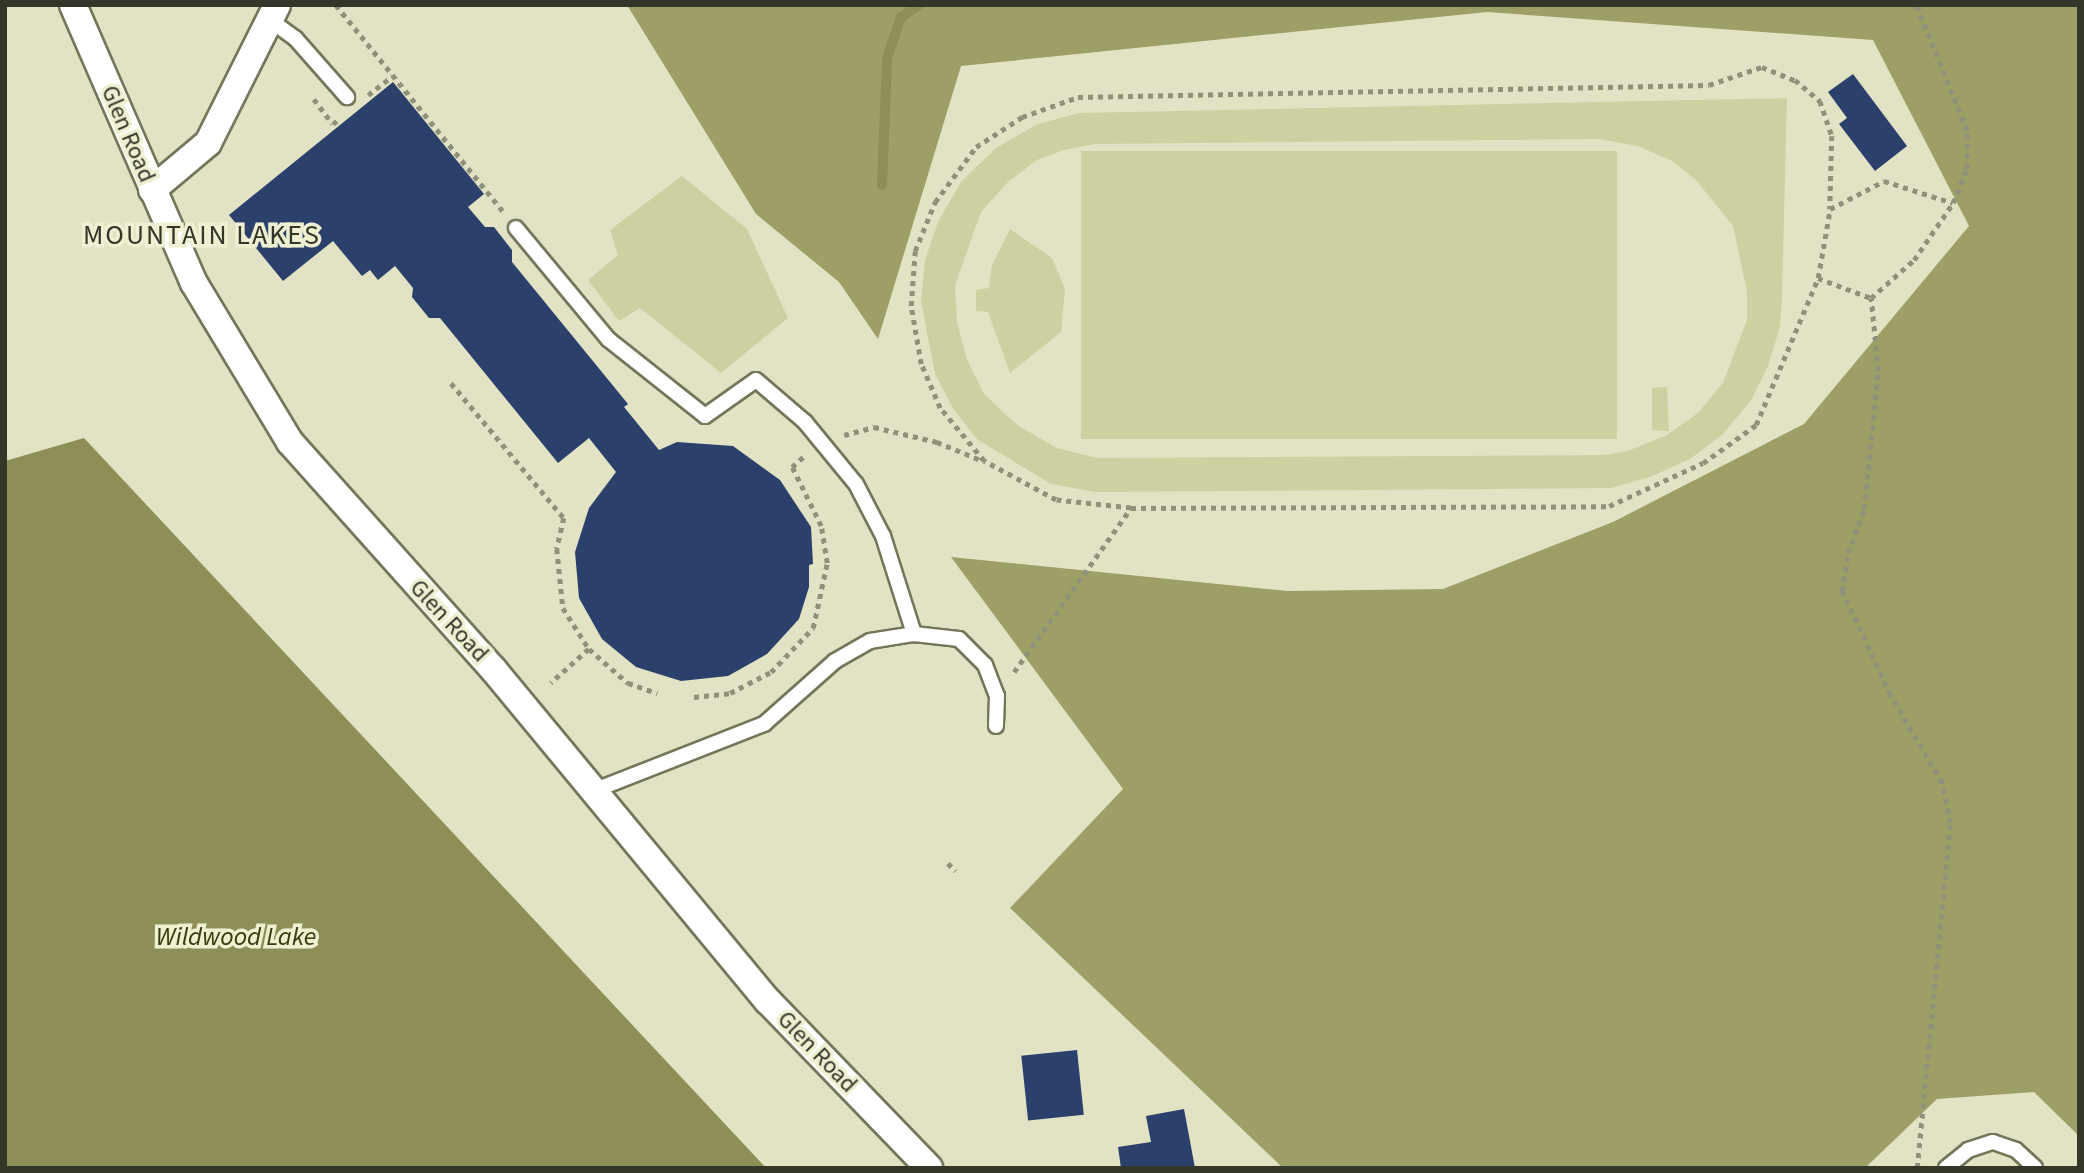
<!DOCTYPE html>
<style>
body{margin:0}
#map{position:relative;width:2084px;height:1173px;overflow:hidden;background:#e1e3c4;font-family:"Source Sans 3",sans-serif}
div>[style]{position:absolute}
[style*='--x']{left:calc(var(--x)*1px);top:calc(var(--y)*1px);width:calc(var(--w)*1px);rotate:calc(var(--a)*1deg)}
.green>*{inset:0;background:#ced0a2;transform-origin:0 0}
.forest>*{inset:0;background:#9d9f66}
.water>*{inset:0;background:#8d8f56}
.stream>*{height:10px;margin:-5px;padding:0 5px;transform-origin:5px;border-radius:5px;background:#8d8f56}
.building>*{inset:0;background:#2b416b;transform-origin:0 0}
.path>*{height:4.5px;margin-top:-2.25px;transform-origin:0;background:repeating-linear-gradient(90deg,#90917b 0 5px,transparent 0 10px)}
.roads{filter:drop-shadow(2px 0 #74765a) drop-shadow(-2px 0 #74765a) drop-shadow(0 2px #74765a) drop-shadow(0 -2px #74765a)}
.service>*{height:14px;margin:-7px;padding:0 7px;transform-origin:7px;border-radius:7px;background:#fff}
.minor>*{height:26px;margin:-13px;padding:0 13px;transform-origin:13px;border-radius:13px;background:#fff}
span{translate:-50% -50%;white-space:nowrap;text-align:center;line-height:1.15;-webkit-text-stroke:7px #eef0d1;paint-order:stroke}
.street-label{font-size:24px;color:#35362a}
.water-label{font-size:26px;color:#3a3a0c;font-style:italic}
.quarter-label{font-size:28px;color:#35362a;letter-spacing:2px}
.frame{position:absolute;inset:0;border:7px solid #35362a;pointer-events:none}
</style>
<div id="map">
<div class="green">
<i style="clip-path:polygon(evenodd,1787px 98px,1782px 296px,1780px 327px,1768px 366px,1751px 400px,1723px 434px,1690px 459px,1650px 477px,1611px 488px,1095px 492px,1051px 484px,978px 440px,954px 410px,935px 374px,921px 301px,925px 260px,938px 222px,961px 182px,996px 148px,1038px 124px,1079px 113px,1787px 98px,1598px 139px,1638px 146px,1672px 161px,1696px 180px,1733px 226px,1747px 291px,1747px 320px,1723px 383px,1698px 413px,1667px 435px,1628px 451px,1604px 455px,1097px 458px,1057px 448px,1017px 425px,984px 394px,967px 360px,957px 322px,955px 285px,981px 212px,1008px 182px,1037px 160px,1064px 150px,1094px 144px,1598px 139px)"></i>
<i style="left:1617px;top:151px;width:288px;height:536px;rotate:90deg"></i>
<i style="clip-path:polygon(682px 176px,747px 229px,788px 318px,721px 373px,640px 308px,619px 321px,588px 280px,618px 255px,610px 230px)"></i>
<i style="clip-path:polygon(1010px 229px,1052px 258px,1065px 289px,1061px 332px,1010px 373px,988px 312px,976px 311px,976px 290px,989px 288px,992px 265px)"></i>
<i style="clip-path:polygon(1667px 387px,1669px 431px,1652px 430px,1652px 388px)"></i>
</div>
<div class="forest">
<i style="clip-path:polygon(627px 5px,2079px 5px,2079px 1136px,2034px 1092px,1937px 1099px,1865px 1168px,1283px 1168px,1010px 908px,1123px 789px,951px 557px,1288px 591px,1443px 589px,1613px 522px,1804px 424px,1969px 226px,1873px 40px,1487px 12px,961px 66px,878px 339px,839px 282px,756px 214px)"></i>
</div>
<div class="water">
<i style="clip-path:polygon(84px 438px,766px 1168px,5px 1168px,5px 461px)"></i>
</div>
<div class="stream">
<i style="--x:882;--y:185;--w:127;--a:-87.7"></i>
<i style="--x:887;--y:58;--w:43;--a:-71.1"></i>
<i style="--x:901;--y:17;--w:22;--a:-34"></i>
</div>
<div class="building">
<i style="clip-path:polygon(1853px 74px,1907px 146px,1875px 171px,1839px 124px,1847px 118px,1828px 92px)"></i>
<i style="clip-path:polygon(393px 82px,484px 194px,468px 207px,485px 227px,494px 227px,512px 250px,512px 262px,628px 404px,624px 407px,659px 450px,677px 442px,733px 446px,780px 480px,811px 527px,813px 564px,809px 565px,809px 587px,799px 619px,767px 654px,728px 676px,681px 681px,636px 667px,602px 639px,579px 598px,575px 552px,589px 508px,616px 472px,589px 438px,558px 463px,440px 318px,429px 318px,412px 297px,413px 288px,395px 266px,378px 280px,370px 270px,362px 276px,333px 241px,283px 281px,229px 215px)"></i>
<i style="left:1077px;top:1050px;width:65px;height:56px;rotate:84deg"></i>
<i style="clip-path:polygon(1184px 1109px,1195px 1168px,1121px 1168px,1118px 1147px,1151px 1142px,1146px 1116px)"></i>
</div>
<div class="path">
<i style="--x:336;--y:5;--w:265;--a:51"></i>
<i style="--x:368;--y:95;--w:31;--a:-38"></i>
<i style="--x:314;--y:99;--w:31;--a:53"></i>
<i style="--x:333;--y:124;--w:9;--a:-41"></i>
<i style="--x:1818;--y:278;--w:57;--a:20.7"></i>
<i style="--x:451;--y:383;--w:176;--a:50.1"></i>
<i style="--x:564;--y:518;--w:32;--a:103"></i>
<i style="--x:557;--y:549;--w:59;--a:84.2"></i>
<i style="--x:563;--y:608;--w:49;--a:57.6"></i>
<i style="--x:589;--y:649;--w:51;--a:138.2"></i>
<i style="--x:844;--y:435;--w:31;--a:-15"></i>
<i style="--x:874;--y:427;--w:65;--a:13.4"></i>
<i style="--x:937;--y:442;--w:50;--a:22.4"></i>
<i style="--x:1131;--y:508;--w:75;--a:-173.9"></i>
<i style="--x:1056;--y:500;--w:82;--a:-151.6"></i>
<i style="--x:984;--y:461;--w:69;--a:-129.7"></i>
<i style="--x:940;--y:408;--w:48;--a:-113.4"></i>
<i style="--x:921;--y:364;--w:59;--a:-99.8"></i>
<i style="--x:911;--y:306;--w:55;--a:-85.8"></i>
<i style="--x:915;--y:251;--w:53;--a:-67.8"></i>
<i style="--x:935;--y:202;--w:69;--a:-53.3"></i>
<i style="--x:976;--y:147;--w:55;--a:-33.1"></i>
<i style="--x:1022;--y:117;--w:59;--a:-19.7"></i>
<i style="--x:1078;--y:97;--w:631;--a:-1.09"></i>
<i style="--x:1709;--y:85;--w:56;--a:-18.8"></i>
<i style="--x:1762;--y:67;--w:35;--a:22"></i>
<i style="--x:1795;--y:80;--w:33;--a:40"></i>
<i style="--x:1820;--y:101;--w:37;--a:71"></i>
<i style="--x:1832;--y:136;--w:73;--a:91.6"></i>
<i style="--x:589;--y:649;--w:52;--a:41.1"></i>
<i style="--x:628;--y:683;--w:31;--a:19"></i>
<i style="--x:1014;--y:672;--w:201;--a:-54.5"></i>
<i style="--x:1131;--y:508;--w:478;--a:-0.2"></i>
<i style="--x:1609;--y:506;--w:103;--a:-24.6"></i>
<i style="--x:1703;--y:463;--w:65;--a:-35.6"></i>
<i style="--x:1756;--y:425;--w:160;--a:-67.1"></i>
<i style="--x:1818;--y:278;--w:70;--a:-80.1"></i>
<i style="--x:1830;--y:209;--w:61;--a:-27.4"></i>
<i style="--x:1884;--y:181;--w:72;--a:17.7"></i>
<i style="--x:1953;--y:203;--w:37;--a:-68"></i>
<i style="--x:1967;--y:169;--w:38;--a:-90"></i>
<i style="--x:1967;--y:131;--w:136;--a:-112"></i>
<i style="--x:694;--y:697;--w:36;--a:-6"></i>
<i style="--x:730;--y:693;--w:46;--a:-27.1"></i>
<i style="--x:771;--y:672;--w:61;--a:-46.3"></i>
<i style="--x:813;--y:628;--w:66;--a:-77.8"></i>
<i style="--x:827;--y:563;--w:37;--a:-99"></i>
<i style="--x:821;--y:526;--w:66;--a:-116.2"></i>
<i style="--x:792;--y:467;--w:15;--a:-42"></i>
<i style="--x:948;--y:863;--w:11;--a:49"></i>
<i style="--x:1917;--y:1168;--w:347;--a:-84.5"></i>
<i style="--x:1950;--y:823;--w:41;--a:-101.3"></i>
<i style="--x:1942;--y:783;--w:102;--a:-120.6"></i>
<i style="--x:1890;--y:695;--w:115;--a:-114.8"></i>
<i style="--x:1842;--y:591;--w:38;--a:-81"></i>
<i style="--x:1848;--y:553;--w:47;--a:-70"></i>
<i style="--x:1864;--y:509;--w:139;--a:-84.2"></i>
<i style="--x:1878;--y:371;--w:73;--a:-95.5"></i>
<i style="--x:1871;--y:298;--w:57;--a:-41.5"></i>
<i style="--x:1914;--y:260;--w:69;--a:-55.6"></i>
</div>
<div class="roads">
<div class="service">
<i style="--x:270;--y:20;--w:31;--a:36"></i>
<i style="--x:295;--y:38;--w:79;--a:48.6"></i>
<i style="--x:516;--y:228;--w:144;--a:50.3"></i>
<i style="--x:608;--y:339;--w:124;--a:38.4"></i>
<i style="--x:705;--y:416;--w:62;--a:-35.2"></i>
<i style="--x:756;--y:380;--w:65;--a:40.6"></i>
<i style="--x:805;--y:422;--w:80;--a:50.6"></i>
<i style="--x:856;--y:484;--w:59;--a:62.6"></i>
<i style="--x:883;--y:536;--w:103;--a:72.4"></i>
<i style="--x:593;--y:791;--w:184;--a:-21.4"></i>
<i style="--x:764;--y:724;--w:95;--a:-41.6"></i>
<i style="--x:835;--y:661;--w:40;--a:-29.7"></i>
<i style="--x:870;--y:641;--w:45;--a:-9"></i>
<i style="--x:914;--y:634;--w:45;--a:6.3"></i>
<i style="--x:959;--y:639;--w:37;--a:45"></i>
<i style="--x:985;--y:665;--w:33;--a:69"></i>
<i style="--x:997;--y:696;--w:30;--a:92"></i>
<i style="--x:1946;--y:1168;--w:28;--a:-39"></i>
<i style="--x:1968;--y:1150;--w:26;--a:-18"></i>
<i style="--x:1993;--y:1142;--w:24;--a:19"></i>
<i style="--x:2016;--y:1150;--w:26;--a:43"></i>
</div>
<div class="minor">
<i style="--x:73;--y:5;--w:303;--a:66.5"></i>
<i style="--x:194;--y:283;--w:186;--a:58.9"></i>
<i style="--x:290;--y:442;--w:305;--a:48.2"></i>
<i style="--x:493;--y:669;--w:431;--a:50.4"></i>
<i style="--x:768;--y:1001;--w:232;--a:46"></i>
<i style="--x:152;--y:190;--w:73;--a:-40"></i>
<i style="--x:208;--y:143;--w:154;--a:-63.4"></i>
</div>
</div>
<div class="street-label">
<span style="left:128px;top:134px;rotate:67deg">Glen Road</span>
<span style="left:449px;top:621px;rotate:47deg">Glen Road</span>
<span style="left:817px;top:1052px;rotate:46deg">Glen Road</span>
</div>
<div class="water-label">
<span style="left:236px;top:937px">Wildwood Lake</span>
</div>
<div class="quarter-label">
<span style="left:202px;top:235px">MOUNTAIN LAKES</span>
</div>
<div class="frame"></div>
</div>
